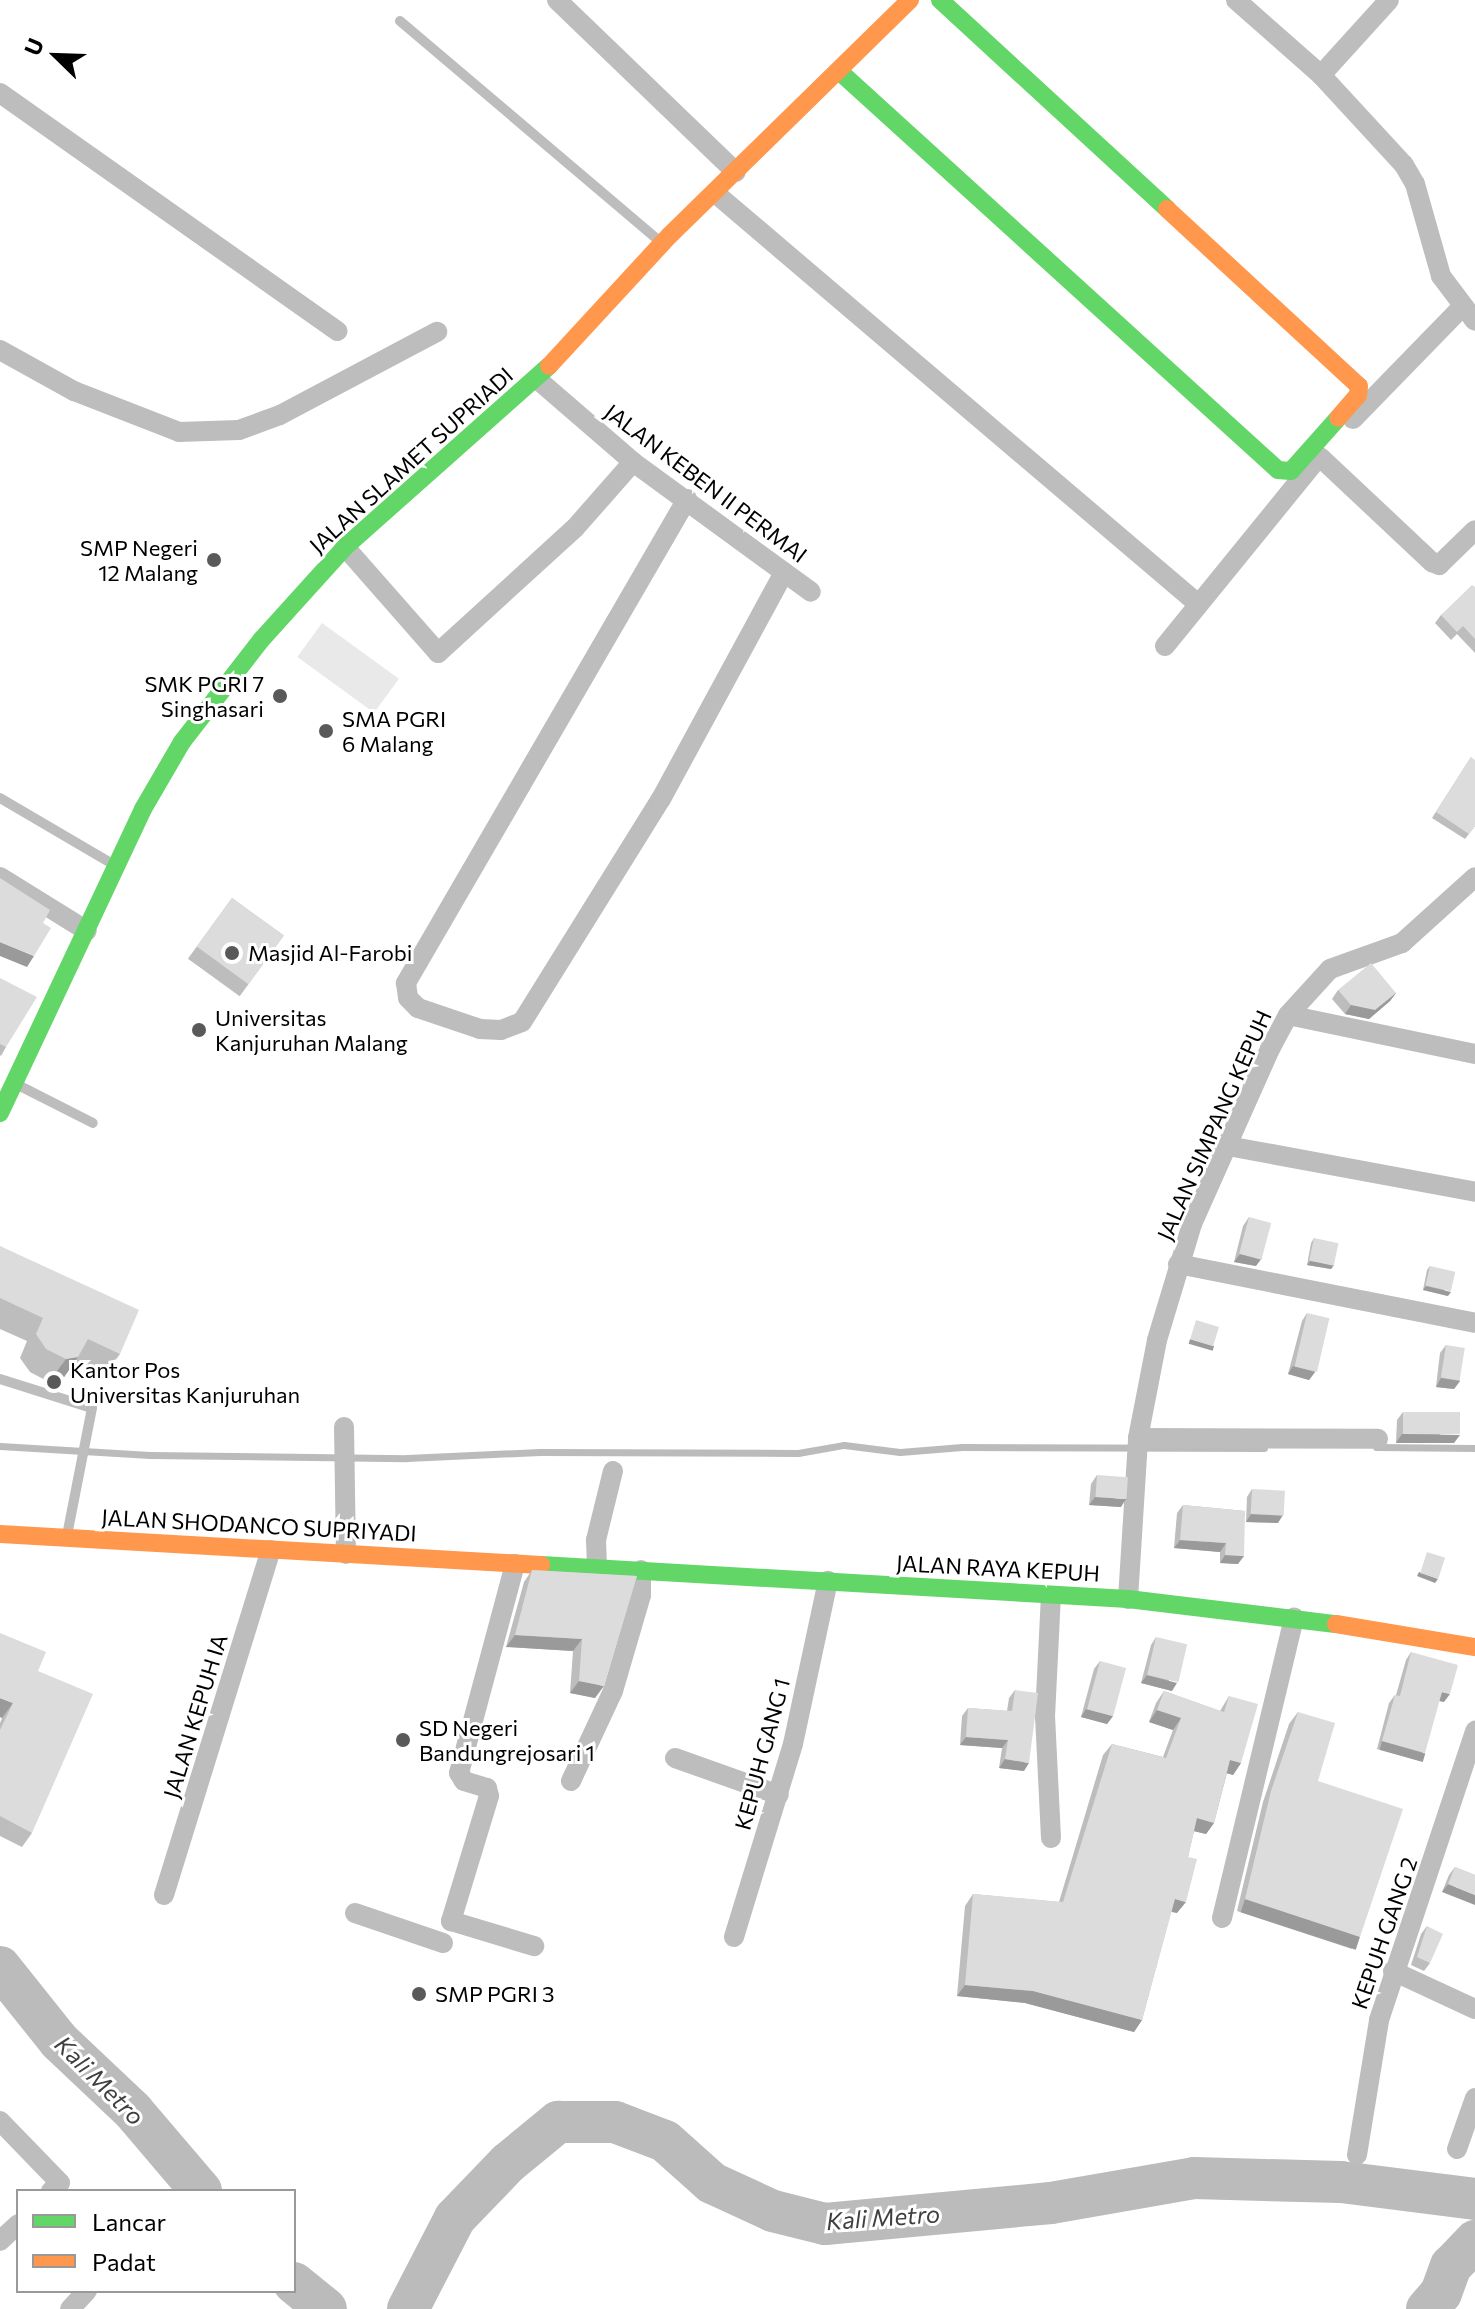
<!DOCTYPE html>
<style>
body{margin:0}
#map{position:relative;width:1475px;height:2309px;overflow:hidden;background:#fff;font-family:Commissioner,sans-serif}
div>[style]{position:absolute}
[style*='--x']{left:calc(var(--x)*1px);top:calc(var(--y)*1px);width:calc(var(--w)*1px);rotate:calc(var(--a)*1deg)}
.green>*{inset:0;background:#e9e9e9;transform-origin:0 0}
.stream>*{height:7px;margin:-3.5px;padding:0 3.5px;transform-origin:3.5px;border-radius:3.5px;background:#bbb}
.river>*{height:42px;margin:-21px;padding:0 21px;transform-origin:21px;border-radius:21px;background:#bbb}
.lane>*{height:10px;margin:-5px;padding:0 5px;transform-origin:5px;border-radius:5px;background:#bdbdbd}
.street>*{height:20px;margin:-10px;padding:0 10px;transform-origin:10px;border-radius:10px;background:#bdbdbd}
.fast>*{height:18px;margin:-9px;padding:0 9px;transform-origin:9px;border-radius:9px;background:#63d668}
.slow>*{height:18px;margin:-9px;padding:0 9px;transform-origin:9px;border-radius:9px;background:#ff974d}
.wall>*{inset:0;background:#bdbdbd;transform-origin:0 0}
.shaded-wall>*{inset:0;background:#9a9a9a;transform-origin:0 0}
.building>*{inset:0;background:#dcdcdc;transform-origin:0 0}
.dots>*{width:22px;height:22px;translate:-50% -50%;box-sizing:border-box;border:4px solid #fff;border-radius:50%}
span{translate:-50% -50%;white-space:nowrap;text-align:center;line-height:1.15;-webkit-text-stroke:6px #fff;paint-order:stroke}
.street-label{font-size:22px;color:#000}
.poi-label{font-size:22px;color:#000}
.right{translate:-100% -50%;text-align:right}
.left{translate:0 -50%;text-align:left}
.water-label{font-size:24px;color:#3f3f3f;font-style:italic}
.legend{position:absolute;left:16px;top:2189px;width:280px;height:104px;box-sizing:border-box;background:#fff;border:2px solid #999;margin:0;padding:10px 14px;list-style:none;font-size:24px;color:#000}
.legend li{display:flex;align-items:center;gap:16px;height:40px}
.legend b{width:40px;border:2px solid #999}
.north{position:absolute;left:16px;top:16px;width:80px;height:80px;-webkit-text-stroke:6px #fff;paint-order:stroke;rotate:293deg;font-size:22px;font-weight:700;line-height:32px;text-align:center;color:#000}
.north::after{content:'';display:block;margin:auto;width:28px;height:36px;background:#000;clip-path:polygon(50% 0,100% 100%,50% 72%,0 100%)}
</style>
<div id="map">
<div class="green">
<i style="left:322px;top:623px;width:95px;height:42px;rotate:36deg"></i>
</div>
<div class="stream">
<i style="--x:0;--y:1446;--w:150;--a:3.4"></i>
<i style="--x:150;--y:1455;--w:257;--a:0.7"></i>
<i style="--x:407;--y:1458;--w:133;--a:-2.6"></i>
<i style="--x:540;--y:1452;--w:258;--a:0.2"></i>
<i style="--x:798;--y:1453;--w:47;--a:-9.9"></i>
<i style="--x:844;--y:1445;--w:56;--a:7.1"></i>
<i style="--x:900;--y:1452;--w:62;--a:-4.6"></i>
<i style="--x:962;--y:1447;--w:302;--a:0.2"></i>
<i style="--x:1376;--y:1447;--w:99;--a:0.6"></i>
</div>
<div class="river">
<i style="--x:0;--y:1967;--w:95;--a:51.4"></i>
<i style="--x:59;--y:2041;--w:102;--a:43.4"></i>
<i style="--x:133;--y:2111;--w:105;--a:49.6"></i>
<i style="--x:294;--y:2283;--w:41;--a:39.1"></i>
<i style="--x:408;--y:2309;--w:102;--a:-62.7"></i>
<i style="--x:455;--y:2218;--w:76;--a:-46.1"></i>
<i style="--x:508;--y:2163;--w:65;--a:-39.4"></i>
<i style="--x:558;--y:2122;--w:57;--a:0"></i>
<i style="--x:615;--y:2122;--w:53;--a:20.8"></i>
<i style="--x:665;--y:2141;--w:63;--a:41.8"></i>
<i style="--x:712;--y:2183;--w:67;--a:24.7"></i>
<i style="--x:773;--y:2211;--w:54;--a:14"></i>
<i style="--x:825;--y:2224;--w:227;--a:-5.3"></i>
<i style="--x:1051;--y:2203;--w:145;--a:-9.9"></i>
<i style="--x:1194;--y:2178;--w:147;--a:1.6"></i>
<i style="--x:1341;--y:2182;--w:135;--a:7.2"></i>
<i style="--x:1427;--y:2309;--w:21;--a:-49"></i>
<i style="--x:1441;--y:2293;--w:29;--a:-70"></i>
<i style="--x:1451;--y:2266;--w:35;--a:-46"></i>
</div>
<div class="lane">
<i style="--x:400;--y:21;--w:342;--a:40.3"></i>
<i style="--x:0;--y:798;--w:132;--a:30.4"></i>
<i style="--x:16;--y:1084;--w:86;--a:26.9"></i>
<i style="--x:0;--y:1379;--w:96;--a:17.5"></i>
<i style="--x:92;--y:1408;--w:130;--a:101.1"></i>
</div>
<div class="street">
<i style="--x:557;--y:0;--w:248;--a:43.9"></i>
<i style="--x:1236;--y:0;--w:113;--a:41.4"></i>
<i style="--x:1321;--y:75;--w:122;--a:47.3"></i>
<i style="--x:1404;--y:165;--w:22;--a:60"></i>
<i style="--x:1415;--y:184;--w:96;--a:74.2"></i>
<i style="--x:1441;--y:276;--w:56;--a:52.9"></i>
<i style="--x:1321;--y:75;--w:101;--a:-47.8"></i>
<i style="--x:0;--y:93;--w:413;--a:35.2"></i>
<i style="--x:715;--y:193;--w:633;--a:40.39"></i>
<i style="--x:0;--y:350;--w:85;--a:29"></i>
<i style="--x:74;--y:391;--w:113;--a:21.3"></i>
<i style="--x:179;--y:432;--w:60;--a:-1.9"></i>
<i style="--x:239;--y:430;--w:44;--a:-20.1"></i>
<i style="--x:280;--y:415;--w:178;--a:-27.9"></i>
<i style="--x:537;--y:379;--w:127;--a:40.8"></i>
<i style="--x:633;--y:462;--w:220;--a:36.1"></i>
<i style="--x:1353;--y:419;--w:156;--a:-45.8"></i>
<i style="--x:1320;--y:457;--w:154;--a:43.2"></i>
<i style="--x:1432;--y:562;--w:8;--a:23"></i>
<i style="--x:1439;--y:565;--w:50;--a:-44.2"></i>
<i style="--x:687;--y:499;--w:560;--a:120.14"></i>
<i style="--x:406;--y:983;--w:15;--a:82"></i>
<i style="--x:408;--y:998;--w:14;--a:45"></i>
<i style="--x:418;--y:1008;--w:65;--a:18.7"></i>
<i style="--x:480;--y:1029;--w:21;--a:3"></i>
<i style="--x:501;--y:1030;--w:22;--a:-21"></i>
<i style="--x:522;--y:1022;--w:263;--a:-58.1"></i>
<i style="--x:661;--y:799;--w:258;--a:-61.5"></i>
<i style="--x:345;--y:547;--w:141;--a:48.7"></i>
<i style="--x:438;--y:653;--w:185;--a:-42.4"></i>
<i style="--x:575;--y:528;--w:88;--a:-48.7"></i>
<i style="--x:1165;--y:646;--w:235;--a:-50.9"></i>
<i style="--x:0;--y:877;--w:102;--a:31.8"></i>
<i style="--x:1288;--y:1015;--w:191;--a:11.8"></i>
<i style="--x:1228;--y:1146;--w:251;--a:10.5"></i>
<i style="--x:1178;--y:1264;--w:303;--a:11.2"></i>
<i style="--x:344;--y:1427;--w:127;--a:89.1"></i>
<i style="--x:1138;--y:1438;--w:240;--a:0.2"></i>
<i style="--x:515;--y:1564;--w:216;--a:105"></i>
<i style="--x:459;--y:1773;--w:9;--a:58"></i>
<i style="--x:464;--y:1781;--w:24;--a:17"></i>
<i style="--x:487;--y:1788;--w:8;--a:76"></i>
<i style="--x:489;--y:1796;--w:131;--a:106.9"></i>
<i style="--x:451;--y:1921;--w:87;--a:16.8"></i>
<i style="--x:597;--y:1568;--w:28;--a:-92"></i>
<i style="--x:596;--y:1540;--w:71;--a:-76.2"></i>
<i style="--x:1128;--y:1599;--w:161;--a:-86.4"></i>
<i style="--x:1138;--y:1438;--w:100;--a:-79"></i>
<i style="--x:1157;--y:1340;--w:121;--a:-73.2"></i>
<i style="--x:1192;--y:1224;--w:192;--a:-66"></i>
<i style="--x:1270;--y:1049;--w:38;--a:-62"></i>
<i style="--x:1288;--y:1015;--w:62;--a:-47.6"></i>
<i style="--x:1330;--y:969;--w:77;--a:-19.9"></i>
<i style="--x:1402;--y:943;--w:98;--a:-42.1"></i>
<i style="--x:675;--y:1758;--w:110;--a:19.6"></i>
<i style="--x:571;--y:1781;--w:99;--a:-65"></i>
<i style="--x:613;--y:1691;--w:100;--a:-73.7"></i>
<i style="--x:641;--y:1595;--w:25;--a:-90"></i>
<i style="--x:1051;--y:1838;--w:121;--a:-92.8"></i>
<i style="--x:1045;--y:1717;--w:121;--a:-87.2"></i>
<i style="--x:164;--y:1895;--w:361;--a:-72.8"></i>
<i style="--x:355;--y:1913;--w:93;--a:18.8"></i>
<i style="--x:1222;--y:1918;--w:309;--a:-76.5"></i>
<i style="--x:734;--y:1937;--w:202;--a:-73"></i>
<i style="--x:793;--y:1744;--w:167;--a:-77.9"></i>
<i style="--x:1393;--y:1971;--w:90;--a:24.9"></i>
<i style="--x:0;--y:2121;--w:86;--a:45.9"></i>
<i style="--x:60;--y:2183;--w:12;--a:138"></i>
<i style="--x:1457;--y:2149;--w:54;--a:-70.6"></i>
<i style="--x:1357;--y:2155;--w:137;--a:-80.7"></i>
<i style="--x:1379;--y:2020;--w:305;--a:-71.6"></i>
<i style="--x:0;--y:2241;--w:25;--a:-43"></i>
<i style="--x:70;--y:2309;--w:25;--a:-47"></i>
</div>
<div class="fast">
<i style="--x:940;--y:0;--w:309;--a:42.6"></i>
<i style="--x:839;--y:71;--w:593;--a:42.27"></i>
<i style="--x:1278;--y:470;--w:13;--a:4"></i>
<i style="--x:1291;--y:471;--w:71;--a:-48.4"></i>
<i style="--x:0;--y:1113;--w:336;--a:-64.8"></i>
<i style="--x:143;--y:809;--w:78;--a:-59.8"></i>
<i style="--x:182;--y:742;--w:130;--a:-52.2"></i>
<i style="--x:262;--y:639;--w:124;--a:-47.9"></i>
<i style="--x:345;--y:547;--w:273;--a:-41.6"></i>
<i style="--x:541;--y:1565;--w:588;--a:3.31"></i>
<i style="--x:1128;--y:1599;--w:209;--a:6.9"></i>
</div>
<div class="slow">
<i style="--x:1167;--y:209;--w:261;--a:42.7"></i>
<i style="--x:1359;--y:386;--w:9;--a:96"></i>
<i style="--x:1358;--y:395;--w:30;--a:131"></i>
<i style="--x:549;--y:366;--w:178;--a:-47.3"></i>
<i style="--x:670;--y:235;--w:336;--a:-44.4"></i>
<i style="--x:0;--y:1534;--w:542;--a:3.28"></i>
<i style="--x:1336;--y:1624;--w:141;--a:9.4"></i>
</div>
<div class="wall">
<i style="clip-path:polygon(1475px 587px,1475px 653px,1457px 634px,1451px 640px,1435px 623px,1441px 615px)"></i>
<i style="clip-path:polygon(1471px 757px,1475px 826px,1465px 839px,1432px 818px)"></i>
<i style="left:232px;top:898px;width:64px;height:75px;rotate:36deg"></i>
<i style="clip-path:polygon(0 978px,6px 1047px,1px 1056px,0 1055px)"></i>
<i style="clip-path:polygon(1338px 990px,1396px 993px,1390px 1001px,1369px 1019px,1345px 1014px,1332px 999px)"></i>
<i style="clip-path:polygon(1249px 1217px,1256px 1266px,1234px 1262px,1243px 1226px)"></i>
<i style="clip-path:polygon(1314px 1238px,1334px 1265px,1331px 1269px,1307px 1265px,1311px 1243px)"></i>
<i style="clip-path:polygon(0 1246px,120px 1354px,103px 1377px,74px 1363px,62px 1380px,49px 1382px,30px 1372px,20px 1358px,27px 1341px,0 1329px)"></i>
<i style="clip-path:polygon(1430px 1266px,1448px 1296px,1423px 1290px,1427px 1270px)"></i>
<i style="clip-path:polygon(1307px 1313px,1315px 1372px,1309px 1380px,1288px 1374px,1302px 1321px)"></i>
<i style="clip-path:polygon(1446px 1345px,1460px 1381px,1454px 1389px,1436px 1387px,1440px 1353px)"></i>
<i style="clip-path:polygon(1403px 1412px,1454px 1443px,1396px 1443px,1397px 1420px)"></i>
<i style="clip-path:polygon(1097px 1475px,1121px 1507px,1089px 1505px,1091px 1484px)"></i>
<i style="clip-path:polygon(1252px 1489px,1278px 1523px,1246px 1522px,1247px 1497px)"></i>
<i style="clip-path:polygon(1183px 1505px,1245px 1511px,1238px 1564px,1220px 1563px,1220px 1552px,1174px 1548px,1177px 1513px)"></i>
<i style="clip-path:polygon(532px 1570px,637px 1576px,595px 1698px,570px 1693px,573px 1651px,506px 1647px,524px 1582px)"></i>
<i style="clip-path:polygon(1156px 1637px,1172px 1691px,1141px 1683px,1151px 1645px)"></i>
<i style="clip-path:polygon(1411px 1652px,1444px 1702px,1439px 1701px,1420px 1761px,1377px 1749px,1389px 1703px,1395px 1695px,1396px 1695px,1406px 1660px)"></i>
<i style="clip-path:polygon(1100px 1661px,1113px 1716px,1107px 1724px,1081px 1717px,1094px 1669px)"></i>
<i style="clip-path:polygon(38px 1671px,32px 1833px,22px 1847px,0 1836px,0 1723px,2px 1718px,0 1717px)"></i>
<i style="clip-path:polygon(1015px 1690px,1024px 1771px,999px 1768px,1002px 1748px,960px 1745px,962px 1716px,968px 1708px,1007px 1711px,1009px 1698px)"></i>
<i style="clip-path:polygon(1164px 1691px,1220px 1711px,1229px 1696px,1241px 1763px,1233px 1775px,1227px 1773px,1214px 1823px,1206px 1834px,1194px 1831px,1188px 1857px,1177px 1913px,1171px 1912px,1142px 2020px,1134px 2032px,1025px 2003px,957px 1996px,965px 1906px,973px 1894px,1059px 1902px,1103px 1755px,1112px 1744px,1163px 1757px,1173px 1730px,1149px 1722px,1156px 1703px)"></i>
<i style="clip-path:polygon(1298px 1712px,1318px 1781px,1352px 1949px,1237px 1911px,1263px 1802px,1289px 1724px)"></i>
<i style="clip-path:polygon(1455px 1867px,1475px 1875px,1442px 1892px,1449px 1875px)"></i>
<i style="clip-path:polygon(1427px 1926px,1430px 1963px,1424px 1971px,1411px 1965px,1421px 1934px)"></i>
</div>
<div class="shaded-wall">
<i style="clip-path:polygon(0 942px,34px 956px,27px 967px,0 956px)"></i>
<i style="clip-path:polygon(1396px 993px,1390px 1001px,1369px 1019px,1345px 1014px,1351px 1005px)"></i>
<i style="clip-path:polygon(1240px 1254px,1262px 1258px,1256px 1266px,1234px 1262px)"></i>
<i style="clip-path:polygon(1310px 1261px,1334px 1265px,1331px 1269px,1307px 1265px)"></i>
<i style="clip-path:polygon(1426px 1286px,1451px 1292px,1448px 1296px,1423px 1290px)"></i>
<i style="left:1190px;top:1339px;width:25px;height:5px;rotate:16deg"></i>
<i style="clip-path:polygon(78px 1357px,62px 1380px,49px 1382px,66px 1359px)"></i>
<i style="clip-path:polygon(1293px 1366px,1315px 1372px,1309px 1380px,1288px 1374px)"></i>
<i style="clip-path:polygon(1441px 1378px,1460px 1381px,1454px 1389px,1436px 1387px)"></i>
<i style="clip-path:polygon(1402px 1434px,1460px 1435px,1454px 1443px,1396px 1443px)"></i>
<i style="clip-path:polygon(1095px 1497px,1126px 1499px,1121px 1507px,1089px 1505px)"></i>
<i style="clip-path:polygon(1251px 1514px,1283px 1515px,1278px 1523px,1246px 1522px)"></i>
<i style="clip-path:polygon(1180px 1540px,1226px 1543px,1220px 1552px,1174px 1548px)"></i>
<i style="clip-path:polygon(1225px 1555px,1244px 1556px,1238px 1564px,1220px 1563px)"></i>
<i style="clip-path:polygon(1419px 1572px,1438px 1579px,1435px 1583px,1417px 1576px)"></i>
<i style="clip-path:polygon(515px 1635px,582px 1639px,573px 1651px,506px 1647px)"></i>
<i style="clip-path:polygon(1147px 1675px,1177px 1683px,1172px 1691px,1141px 1683px)"></i>
<i style="clip-path:polygon(579px 1681px,604px 1686px,595px 1698px,570px 1693px)"></i>
<i style="clip-path:polygon(1442px 1692px,1450px 1694px,1444px 1702px,1436px 1700px)"></i>
<i style="clip-path:polygon(0 1698px,13px 1703px,2px 1718px,0 1717px)"></i>
<i style="clip-path:polygon(1086px 1709px,1113px 1716px,1107px 1724px,1081px 1717px)"></i>
<i style="clip-path:polygon(1157px 1710px,1181px 1718px,1173px 1730px,1149px 1722px)"></i>
<i style="clip-path:polygon(966px 1737px,1008px 1740px,1002px 1748px,960px 1745px)"></i>
<i style="left:1382px;top:1741px;width:45px;height:9px;rotate:16deg"></i>
<i style="clip-path:polygon(1005px 1759px,1029px 1763px,1024px 1771px,999px 1768px)"></i>
<i style="clip-path:polygon(1230px 1760px,1241px 1763px,1233px 1775px,1222px 1772px)"></i>
<i style="clip-path:polygon(1197px 1818px,1214px 1823px,1206px 1834px,1189px 1830px)"></i>
<i style="clip-path:polygon(1448px 1884px,1475px 1895px,1475px 1905px,1442px 1892px)"></i>
<i style="clip-path:polygon(1175px 1899px,1186px 1902px,1177px 1913px,1166px 1910px)"></i>
<i style="left:1245px;top:1899px;width:121px;height:14px;rotate:18deg"></i>
<i style="clip-path:polygon(965px 1985px,1033px 1991px,1142px 2020px,1134px 2032px,1025px 2003px,957px 1996px)"></i>
</div>
<div class="building">
<i style="clip-path:polygon(1472px 585px,1475px 587px,1475px 639px,1463px 626px,1457px 632px,1441px 615px)"></i>
<i style="clip-path:polygon(1471px 757px,1475px 760px,1475px 826px,1469px 834px,1436px 812px)"></i>
<i style="clip-path:polygon(0 878px,50px 910px,43px 923px,51px 928px,34px 956px,0 942px)"></i>
<i style="left:232px;top:898px;width:64px;height:60px;rotate:36deg"></i>
<i style="clip-path:polygon(1371px 963px,1396px 993px,1375px 1010px,1351px 1005px,1338px 990px)"></i>
<i style="clip-path:polygon(0 978px,37px 997px,6px 1047px,0 1044px)"></i>
<i style="left:1249px;top:1217px;width:23px;height:38px;rotate:15deg"></i>
<i style="left:1314px;top:1238px;width:25px;height:23px;rotate:12deg"></i>
<i style="clip-path:polygon(0 1246px,139px 1310px,120px 1354px,88px 1339px,78px 1357px,66px 1359px,46px 1349px,36px 1334px,43px 1318px,0 1298px)"></i>
<i style="left:1430px;top:1266px;width:26px;height:20px;rotate:13deg"></i>
<i style="left:1307px;top:1313px;width:23px;height:55px;rotate:13deg"></i>
<i style="left:1196px;top:1320px;width:24px;height:20px;rotate:17deg"></i>
<i style="left:1446px;top:1345px;width:19px;height:33px;rotate:9deg"></i>
<i style="left:1403px;top:1412px;width:57px;height:22px"></i>
<i style="left:1097px;top:1475px;width:31px;height:22px;rotate:4deg"></i>
<i style="left:1252px;top:1489px;width:33px;height:25px;rotate:3deg"></i>
<i style="clip-path:polygon(1183px 1505px,1245px 1511px,1244px 1556px,1225px 1555px,1226px 1543px,1180px 1540px)"></i>
<i style="left:1427px;top:1552px;width:19px;height:22px;rotate:18deg"></i>
<i style="clip-path:polygon(532px 1570px,637px 1576px,604px 1686px,579px 1681px,582px 1639px,515px 1635px)"></i>
<i style="clip-path:polygon(0 1633px,46px 1652px,38px 1671px,93px 1694px,32px 1833px,0 1816px,0 1730px,13px 1703px,0 1698px)"></i>
<i style="left:1156px;top:1637px;width:32px;height:39px;rotate:13deg"></i>
<i style="clip-path:polygon(1411px 1652px,1458px 1665px,1450px 1694px,1442px 1692px,1425px 1753px,1382px 1741px,1395px 1695px,1400px 1696px)"></i>
<i style="left:1100px;top:1661px;width:27px;height:50px;rotate:15deg"></i>
<i style="clip-path:polygon(1015px 1690px,1038px 1693px,1029px 1763px,1005px 1759px,1008px 1740px,966px 1737px,968px 1708px,1012px 1711px)"></i>
<i style="clip-path:polygon(1164px 1691px,1224px 1712px,1229px 1696px,1258px 1704px,1241px 1763px,1230px 1760px,1214px 1823px,1197px 1818px,1188px 1857px,1197px 1859px,1186px 1902px,1175px 1899px,1142px 2020px,1033px 1991px,965px 1985px,973px 1894px,1063px 1902px,1112px 1744px,1166px 1758px,1181px 1718px,1157px 1710px)"></i>
<i style="clip-path:polygon(1298px 1712px,1335px 1723px,1318px 1781px,1403px 1809px,1360px 1937px,1245px 1899px,1271px 1791px)"></i>
<i style="clip-path:polygon(1455px 1867px,1475px 1875px,1475px 1895px,1448px 1884px)"></i>
<i style="clip-path:polygon(1427px 1926px,1443px 1934px,1430px 1963px,1417px 1957px)"></i>
</div>
<div class="dots">
<i style="left:214px;top:560px;background:#595959"></i>
<i style="left:280px;top:696px;background:#595959"></i>
<i style="left:326px;top:731px;background:#595959"></i>
<i style="left:232px;top:953px;background:#595959"></i>
<i style="left:199px;top:1030px;background:#595959"></i>
<i style="left:54px;top:1382px;background:#595959"></i>
<i style="left:403px;top:1740px;background:#595959"></i>
<i style="left:419px;top:1994px;background:#595959"></i>
</div>
<div class="street-label">
<span style="left:411px;top:460px;rotate:-42deg">JALAN SLAMET SUPRIADI</span>
<span style="left:706px;top:483px;rotate:37deg">JALAN KEBEN II PERMAI</span>
<span style="left:1214px;top:1125px;rotate:-66deg">JALAN SIMPANG KEPUH</span>
<span style="left:259px;top:1525px;rotate:3deg">JALAN SHODANCO SUPRIYADI</span>
<span style="left:998px;top:1568px;rotate:3deg">JALAN RAYA KEPUH</span>
<span style="left:195px;top:1716px;rotate:-73deg">JALAN KEPUH IA</span>
<span style="left:762px;top:1754px;rotate:-75deg">KEPUH GANG 1</span>
<span style="left:1384px;top:1933px;rotate:-71deg">KEPUH GANG 2</span>
</div>
<div class="poi-label">
<span class="right" style="left:198px;top:560px">SMP Negeri<br>12 Malang</span>
<span class="right" style="left:264px;top:696px">SMK PGRI 7<br>Singhasari</span>
<span class="left" style="left:342px;top:731px">SMA PGRI<br>6 Malang</span>
<span class="left" style="left:248px;top:953px">Masjid Al-Farobi</span>
<span class="left" style="left:215px;top:1030px">Universitas<br>Kanjuruhan Malang</span>
<span class="left" style="left:70px;top:1382px">Kantor Pos<br>Universitas Kanjuruhan</span>
<span class="left" style="left:419px;top:1740px">SD Negeri<br>Bandungrejosari 1</span>
<span class="left" style="left:435px;top:1994px">SMP PGRI 3</span>
</div>
<div class="water-label">
<span style="left:100px;top:2080px;rotate:45deg">Kali Metro</span>
<span style="left:883px;top:2217px;rotate:-4deg">Kali Metro</span>
</div>
<ul class="legend">
<li><b style="height:10px;background:#63d668"></b>Lancar</li>
<li><b style="height:10px;background:#ff974d"></b>Padat</li>
</ul>
<div class="north">U</div>
</div>
